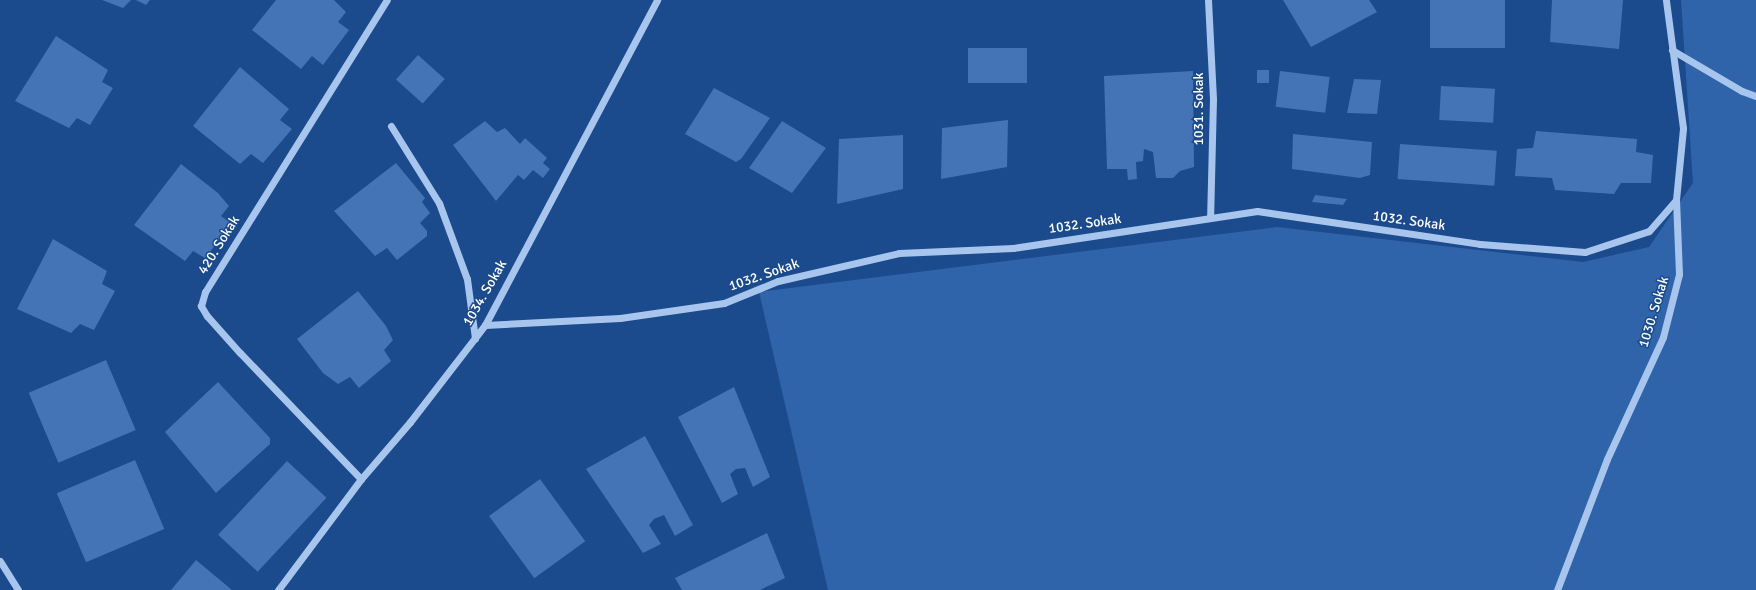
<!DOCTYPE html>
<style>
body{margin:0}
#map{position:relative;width:1756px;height:590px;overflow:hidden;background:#1b4a8d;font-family:Signika,sans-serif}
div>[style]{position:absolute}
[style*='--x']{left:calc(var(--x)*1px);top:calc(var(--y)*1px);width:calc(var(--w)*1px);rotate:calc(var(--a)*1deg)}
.green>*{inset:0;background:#2f64ab}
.building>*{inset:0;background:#4474b5;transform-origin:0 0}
.minor>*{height:7px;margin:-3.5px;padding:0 3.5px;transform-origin:3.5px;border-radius:3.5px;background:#a8c6ed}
span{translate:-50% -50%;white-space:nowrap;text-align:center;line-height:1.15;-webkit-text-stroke:3px #1b4a8d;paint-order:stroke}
.street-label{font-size:14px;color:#fff}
</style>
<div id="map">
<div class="green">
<i style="clip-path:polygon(1681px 0,1756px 0,1756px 590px,828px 590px,759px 292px,1277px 227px,1583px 262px,1649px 247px,1693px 183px)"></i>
</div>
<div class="building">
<i style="clip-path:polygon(102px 0,131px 0,123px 8px)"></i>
<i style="clip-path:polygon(136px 0,150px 0,146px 5px)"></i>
<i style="clip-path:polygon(276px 0,334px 0,346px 12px,338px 22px,349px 30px,323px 65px,312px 56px,301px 69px,252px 30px)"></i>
<i style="clip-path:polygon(1283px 0,1369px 0,1377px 12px,1311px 47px)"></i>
<i style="left:1430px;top:0;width:75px;height:48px"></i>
<i style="clip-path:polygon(1552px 0,1623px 0,1619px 49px,1550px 42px)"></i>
<i style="clip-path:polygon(56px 36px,108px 70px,102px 82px,113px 88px,90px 125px,77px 118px,69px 128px,15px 101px)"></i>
<i style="left:1027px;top:48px;width:35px;height:59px;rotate:90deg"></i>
<i style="left:418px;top:55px;width:36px;height:33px;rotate:42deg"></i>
<i style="clip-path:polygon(240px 67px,289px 109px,280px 120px,292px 129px,263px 163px,251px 154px,240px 164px,193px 126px)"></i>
<i style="left:1257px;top:70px;width:12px;height:13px"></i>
<i style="clip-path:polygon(1193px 71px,1194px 167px,1180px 171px,1173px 178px,1156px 178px,1153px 152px,1144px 149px,1143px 161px,1136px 162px,1137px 179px,1128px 180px,1127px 169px,1107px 169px,1104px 76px)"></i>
<i style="left:1280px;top:71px;width:50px;height:36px;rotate:7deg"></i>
<i style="clip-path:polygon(1354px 79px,1381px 80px,1377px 114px,1347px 113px)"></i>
<i style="left:1441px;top:86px;width:54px;height:34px;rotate:3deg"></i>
<i style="clip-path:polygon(714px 88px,770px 118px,741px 159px,736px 162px,685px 134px)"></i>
<i style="clip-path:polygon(1008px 120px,1007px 167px,941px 179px,942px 128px)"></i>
<i style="clip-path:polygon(485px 121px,497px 132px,505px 128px,520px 144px,525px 138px,547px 158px,543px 163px,550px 169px,543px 178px,533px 170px,524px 180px,518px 175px,496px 201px,453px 145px)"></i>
<i style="clip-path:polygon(782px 121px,826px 148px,792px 193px,749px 168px)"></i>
<i style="clip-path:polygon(1536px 131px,1637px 139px,1636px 152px,1653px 155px,1651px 183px,1621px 183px,1614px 194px,1555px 190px,1552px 178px,1515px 176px,1517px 149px,1533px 148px)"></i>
<i style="clip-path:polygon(1293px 134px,1372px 142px,1370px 175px,1360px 178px,1292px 169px)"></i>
<i style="clip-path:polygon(903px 135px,903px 189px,837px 204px,839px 139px)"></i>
<i style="left:1400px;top:144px;width:97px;height:35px;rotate:4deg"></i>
<i style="clip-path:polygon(396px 163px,425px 198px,422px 202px,430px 213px,420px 223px,427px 231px,427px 236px,397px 260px,387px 248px,375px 256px,334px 211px)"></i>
<i style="clip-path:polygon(181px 164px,218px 193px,229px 206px,221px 216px,232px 224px,205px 258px,193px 251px,185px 261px,134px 225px)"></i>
<i style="clip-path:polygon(1315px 195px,1347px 199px,1343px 205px,1312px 202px)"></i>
<i style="clip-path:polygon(53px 239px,107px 271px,102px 284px,115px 291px,94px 330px,80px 324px,71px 333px,17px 309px)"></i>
<i style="clip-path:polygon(358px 291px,386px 326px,393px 340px,384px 350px,391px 361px,359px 388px,350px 377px,338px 384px,323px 373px,297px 339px)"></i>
<i style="left:106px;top:360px;width:76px;height:84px;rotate:67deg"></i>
<i style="clip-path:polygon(218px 382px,270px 438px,270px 444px,216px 493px,165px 432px)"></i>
<i style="clip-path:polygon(734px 387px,770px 477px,753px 487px,745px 468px,736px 469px,730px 474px,738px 494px,722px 503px,678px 417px)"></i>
<i style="clip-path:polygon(645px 436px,693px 525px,675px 536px,664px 515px,654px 519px,649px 525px,661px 544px,643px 553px,586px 469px)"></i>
<i style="left:135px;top:460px;width:75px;height:85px;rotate:67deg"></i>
<i style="left:287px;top:461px;width:54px;height:101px;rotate:43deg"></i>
<i style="left:540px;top:479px;width:77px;height:63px;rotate:54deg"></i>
<i style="clip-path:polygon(767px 533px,785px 578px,760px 590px,682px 590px,675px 578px)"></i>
<i style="clip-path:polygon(196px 560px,232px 590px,171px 590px)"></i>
</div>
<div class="minor">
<i style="--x:1208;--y:0;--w:99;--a:87.1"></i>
<i style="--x:1213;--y:99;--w:119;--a:91.4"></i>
<i style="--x:1672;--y:50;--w:81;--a:30.4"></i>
<i style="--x:1742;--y:91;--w:15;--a:20"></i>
<i style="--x:391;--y:126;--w:91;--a:58.1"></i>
<i style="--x:439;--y:203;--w:81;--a:69.8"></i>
<i style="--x:467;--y:279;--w:60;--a:82.3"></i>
<i style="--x:485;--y:325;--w:135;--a:-3"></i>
<i style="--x:620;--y:318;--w:105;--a:-8.2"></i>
<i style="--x:724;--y:303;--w:58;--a:-22.2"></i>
<i style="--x:778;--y:281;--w:124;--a:-13"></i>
<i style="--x:899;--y:253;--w:114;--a:-2.5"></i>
<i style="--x:1013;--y:248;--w:247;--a:-8.6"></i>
<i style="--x:1257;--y:211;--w:225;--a:8.4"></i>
<i style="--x:1480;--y:244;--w:105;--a:4.4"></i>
<i style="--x:1585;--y:252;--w:67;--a:-18.2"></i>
<i style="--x:1649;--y:231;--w:41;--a:-48.9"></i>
<i style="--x:361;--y:479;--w:175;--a:-133.8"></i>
<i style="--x:240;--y:353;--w:50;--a:-131.7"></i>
<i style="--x:207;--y:316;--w:12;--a:-121"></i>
<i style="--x:201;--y:306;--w:15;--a:-74"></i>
<i style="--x:205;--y:292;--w:344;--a:-58.1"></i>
<i style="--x:0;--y:561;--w:34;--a:58"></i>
<i style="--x:278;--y:590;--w:139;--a:-53.2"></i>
<i style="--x:361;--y:479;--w:75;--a:-49.3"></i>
<i style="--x:410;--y:422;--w:123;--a:-52.3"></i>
<i style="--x:485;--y:325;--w:368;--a:-62.1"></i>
<i style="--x:1557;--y:590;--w:140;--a:-69.1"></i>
<i style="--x:1607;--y:459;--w:134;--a:-65.3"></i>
<i style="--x:1663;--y:337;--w:65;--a:-75.7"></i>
<i style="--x:1679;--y:274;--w:74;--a:-92.3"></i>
<i style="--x:1676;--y:200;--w:72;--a:-84.4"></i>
<i style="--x:1683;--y:128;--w:129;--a:-97.6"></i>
</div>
<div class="street-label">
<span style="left:1199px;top:109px;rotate:-90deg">1031. Sokak</span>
<span style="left:1409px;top:221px;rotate:8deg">1032. Sokak</span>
<span style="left:1085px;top:224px;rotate:-8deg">1032. Sokak</span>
<span style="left:219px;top:245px;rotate:-58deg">420. Sokak</span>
<span style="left:764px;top:275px;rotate:-19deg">1032. Sokak</span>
<span style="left:485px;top:293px;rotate:-60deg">1034. Sokak</span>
<span style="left:1654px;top:312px;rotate:-73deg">1030. Sokak</span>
</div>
</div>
